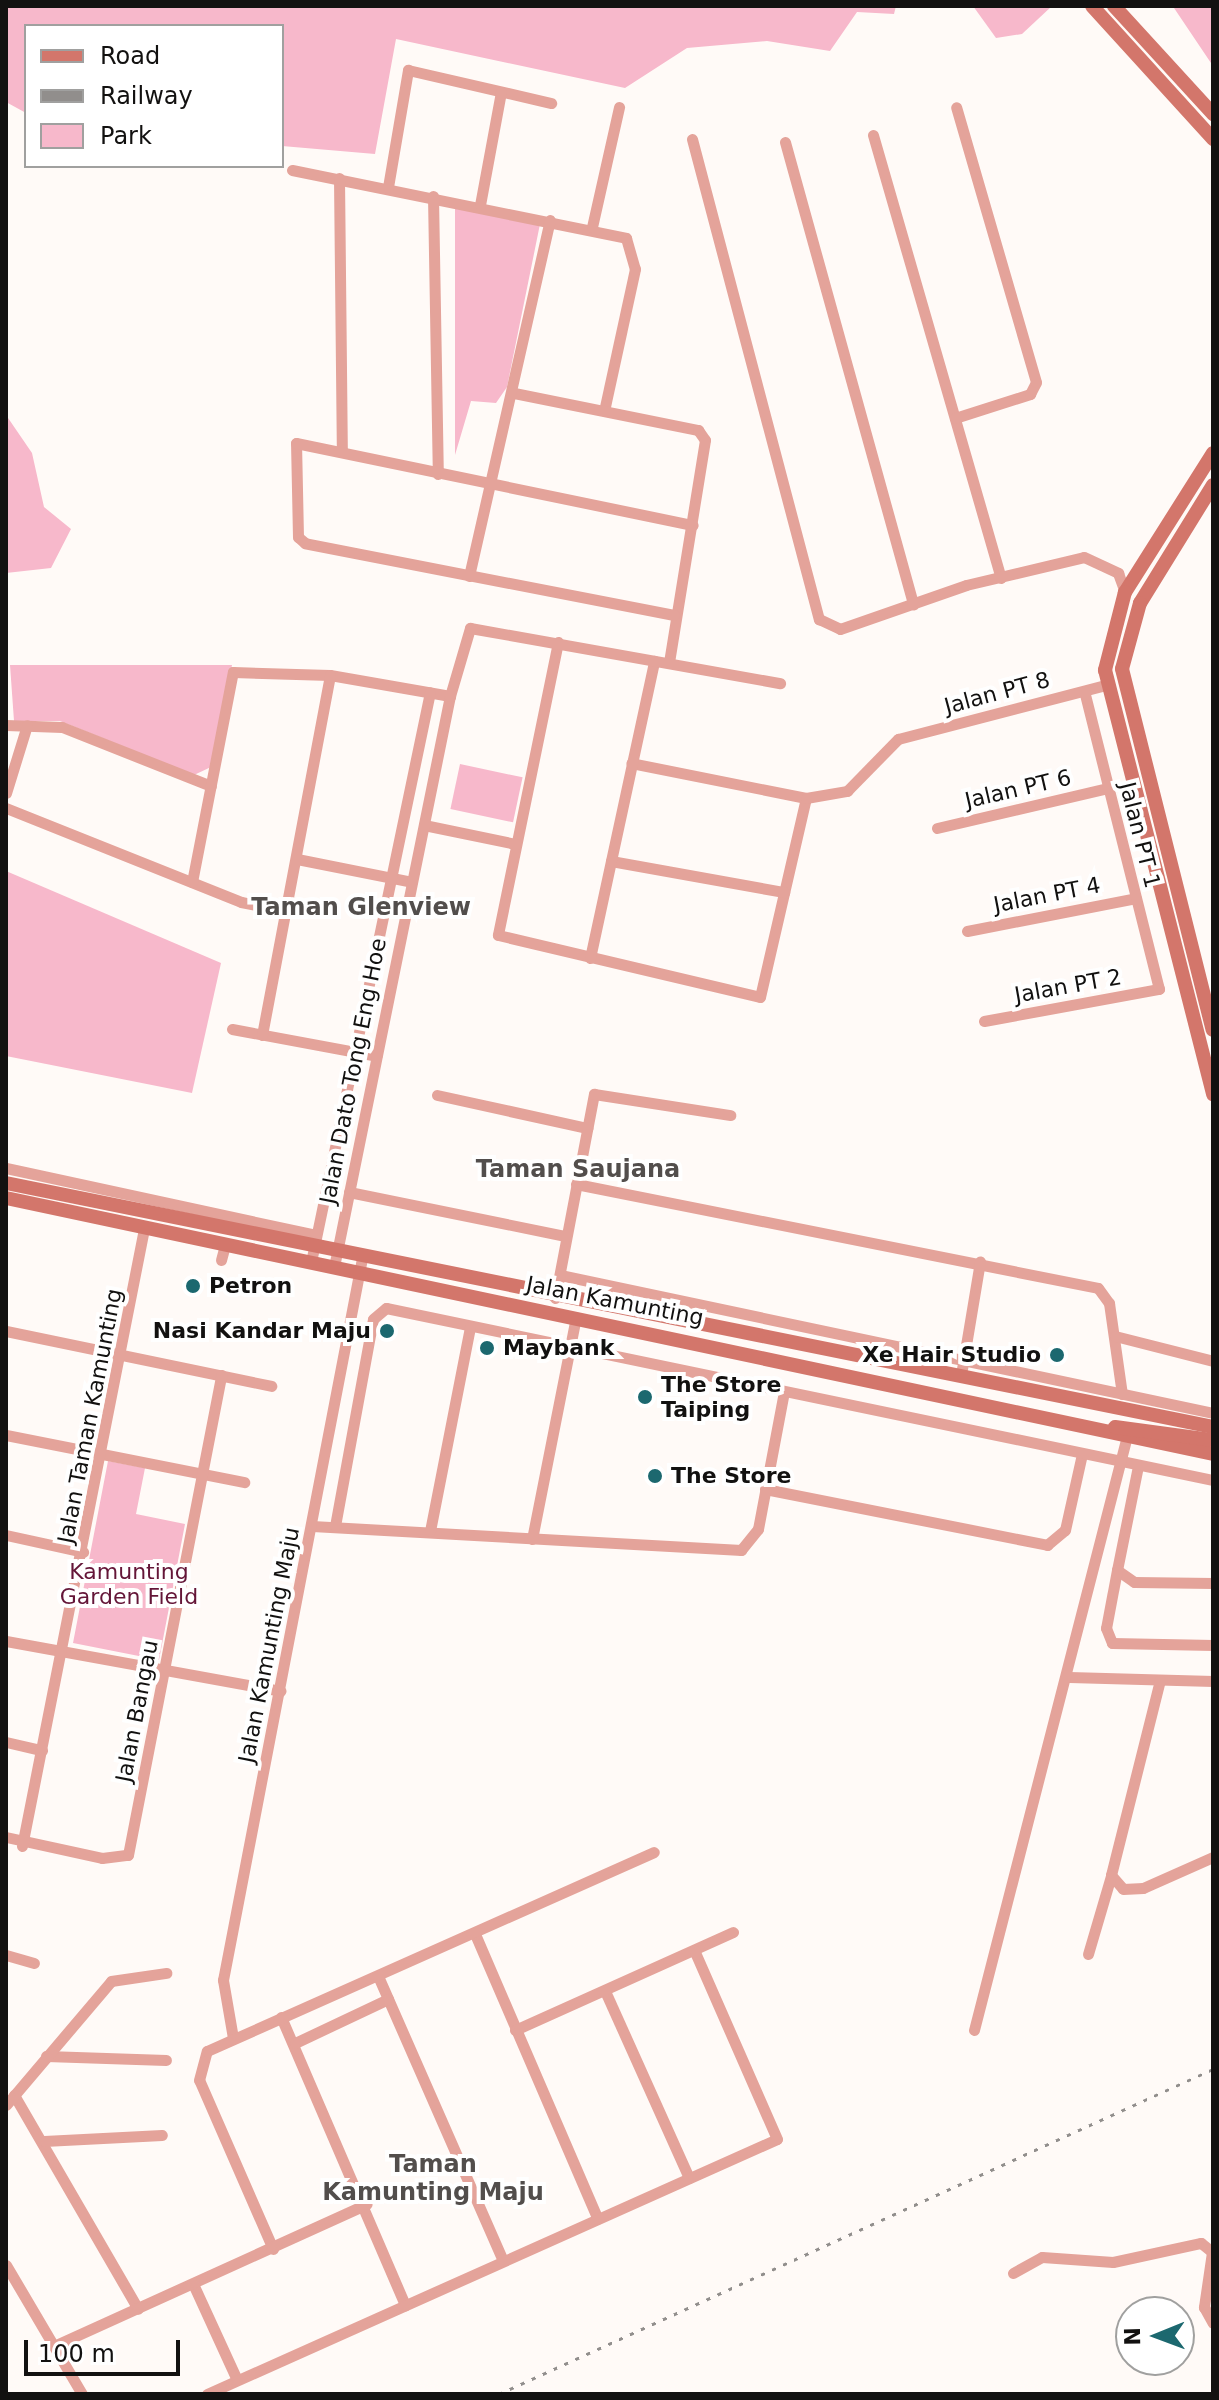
<!DOCTYPE html>
<style>
body{margin:0}
#map{position:relative;width:1219px;height:2400px;overflow:hidden;background:#fffaf7;font-family:"DejaVu Sans",sans-serif}
div>[style]{position:absolute}
[style*='--x']{left:calc(var(--x)*1px);top:calc(var(--y)*1px);width:calc(var(--w)*1px);rotate:calc(var(--a)*1deg)}
.green>*{inset:0;background:#f7b8cb;transform-origin:0 0}
.street>*{height:11px;margin:-5.5px;padding:0 5.5px;transform-origin:5.5px;border-radius:5.5px;background:#e4a39a}
.secondary>*{height:14px;margin:-7px;padding:0 7px;transform-origin:7px;border-radius:7px;background:#d3766b}
.rail>*{height:3px;margin-top:-1.5px;transform-origin:0;background:repeating-linear-gradient(90deg,#918e8c 0 4px,transparent 0 12px)}
.dots>*{width:22px;height:22px;translate:-50% -50%;box-sizing:border-box;border:4px solid #fff;border-radius:50%}
span{translate:-50% -50%;white-space:nowrap;text-align:center;line-height:1.15;-webkit-text-stroke:8px #fff;paint-order:stroke}
.street-label{font-size:22px;color:#121110}
.poi-label{font-size:22px;color:#121110;font-weight:700}
.left{translate:0 -50%;text-align:left}
.right{translate:-100% -50%;text-align:right}
.park-label{font-size:22px;color:#641638}
.neighbourhood-label{font-size:24px;color:#524e4c;font-weight:700}
.frame{position:absolute;inset:0;border:8px solid #121110;pointer-events:none}
.legend{position:absolute;left:24px;top:24px;width:260px;height:144px;box-sizing:border-box;background:#fff;border:2px solid #a0a09f;margin:0;padding:10px 14px;list-style:none;font-size:24px;color:#121110}
.legend li{display:flex;align-items:center;gap:16px;height:40px}
.legend b{width:40px;border:2px solid #a0a09f}
.north{position:absolute;left:1115px;top:2296px;width:80px;height:80px;box-sizing:border-box;background:#fff;border:2px solid #a0a09f;border-radius:50%;rotate:269deg;font-size:22px;font-weight:700;line-height:32px;text-align:center;color:#121110}
.north::after{content:'';display:block;margin:auto;width:28px;height:36px;background:#1c686f;clip-path:polygon(50% 0,100% 100%,50% 72%,0 100%)}
.scale{position:absolute;left:24px;top:2340px;width:156px;height:36px;box-sizing:border-box;border:4px solid #121110;border-top:0;padding-left:10px;font-size:24px;line-height:28px;white-space:nowrap;color:#121110;-webkit-text-stroke:6px #fff;paint-order:stroke}
</style>
<div id="map">
<div class="green">
<i style="clip-path:polygon(6px 6px,896px 6px,894px 14px,857px 12px,830px 51px,767px 41px,687px 48px,625px 88px,396px 39px,375px 154px,282px 146px,282px 26px,26px 26px,26px 113px,6px 102px)"></i>
<i style="clip-path:polygon(973px 6px,1052px 6px,1022px 34px,996px 38px)"></i>
<i style="clip-path:polygon(1132px 6px,1213px 6px,1213px 66px,1174px 8px)"></i>
<i style="clip-path:polygon(455px 207px,540px 224px,507px 387px,496px 403px,471px 401px,455px 455px)"></i>
<i style="clip-path:polygon(6px 415px,32px 453px,44px 507px,71px 529px,51px 568px,6px 573px)"></i>
<i style="clip-path:polygon(10px 665px,232px 665px,211px 767px,194px 775px,60px 721px,14px 721px)"></i>
<i style="left:460px;top:764px;width:64px;height:46px;rotate:12deg"></i>
<i style="clip-path:polygon(6px 871px,221px 963px,192px 1093px,6px 1056px)"></i>
<i style="clip-path:polygon(108px 1461px,145px 1468px,136px 1514px,185px 1524px,159px 1660px,73px 1643px)"></i>
</div>
<div class="street">
<i style="--x:873;--y:135;--w:461;--a:73.9"></i>
<i style="--x:692;--y:139;--w:497;--a:75.2"></i>
<i style="--x:819;--y:619;--w:23;--a:25"></i>
<i style="--x:840;--y:629;--w:133;--a:-19.2"></i>
<i style="--x:966;--y:585;--w:121;--a:-13.3"></i>
<i style="--x:1084;--y:557;--w:38;--a:25"></i>
<i style="--x:1118;--y:573;--w:20;--a:70"></i>
<i style="--x:785;--y:142;--w:480;--a:74.5"></i>
<i style="--x:292;--y:170;--w:341;--a:11.5"></i>
<i style="--x:626;--y:238;--w:32;--a:74"></i>
<i style="--x:635;--y:269;--w:145;--a:102.3"></i>
<i style="--x:339;--y:178;--w:274;--a:89.4"></i>
<i style="--x:388;--y:187;--w:119;--a:-80.3"></i>
<i style="--x:408;--y:70;--w:147;--a:13"></i>
<i style="--x:433;--y:196;--w:278;--a:89"></i>
<i style="--x:480;--y:205;--w:115;--a:-79.5"></i>
<i style="--x:592;--y:227;--w:123;--a:-77.3"></i>
<i style="--x:514;--y:393;--w:188;--a:11.4"></i>
<i style="--x:698;--y:430;--w:12;--a:55"></i>
<i style="--x:705;--y:440;--w:225;--a:99.2"></i>
<i style="--x:955;--y:418;--w:79;--a:-17.7"></i>
<i style="--x:1030;--y:394;--w:13;--a:-63"></i>
<i style="--x:1036;--y:382;--w:286;--a:-106.2"></i>
<i style="--x:469;--y:576;--w:365;--a:-77.2"></i>
<i style="--x:674;--y:615;--w:376;--a:-169"></i>
<i style="--x:305;--y:543;--w:9;--a:-139"></i>
<i style="--x:298;--y:537;--w:94;--a:-91.2"></i>
<i style="--x:296;--y:443;--w:405;--a:11.7"></i>
<i style="--x:558;--y:642;--w:299;--a:101.6"></i>
<i style="--x:498;--y:935;--w:269;--a:13.3"></i>
<i style="--x:760;--y:997;--w:204;--a:-77"></i>
<i style="--x:806;--y:798;--w:178;--a:-168.7"></i>
<i style="--x:6;--y:725;--w:56;--a:2"></i>
<i style="--x:62;--y:727;--w:160;--a:21.6"></i>
<i style="--x:6;--y:793;--w:71;--a:-72.8"></i>
<i style="--x:806;--y:798;--w:42;--a:-9.7"></i>
<i style="--x:847;--y:791;--w:73;--a:-45.6"></i>
<i style="--x:898;--y:739;--w:215;--a:-14.6"></i>
<i style="--x:6;--y:808;--w:253;--a:21.8"></i>
<i style="--x:241;--y:902;--w:45;--a:11.6"></i>
<i style="--x:424;--y:825;--w:94;--a:11.7"></i>
<i style="--x:937;--y:828;--w:176;--a:-13.2"></i>
<i style="--x:297;--y:859;--w:117;--a:11.3"></i>
<i style="--x:611;--y:861;--w:176;--a:10.2"></i>
<i style="--x:192;--y:882;--w:214;--a:-79"></i>
<i style="--x:233;--y:672;--w:97;--a:1.8"></i>
<i style="--x:330;--y:675;--w:122;--a:9.9"></i>
<i style="--x:967;--y:931;--w:172;--a:-11"></i>
<i style="--x:590;--y:958;--w:304;--a:-77.8"></i>
<i style="--x:984;--y:1021;--w:178;--a:-10.4"></i>
<i style="--x:1159;--y:989;--w:307;--a:-104.1"></i>
<i style="--x:232;--y:1029;--w:147;--a:10.5"></i>
<i style="--x:262;--y:1035;--w:366;--a:-79.3"></i>
<i style="--x:437;--y:1095;--w:154;--a:12.4"></i>
<i style="--x:6;--y:1168;--w:317;--a:12.2"></i>
<i style="--x:576;--y:1184;--w:532;--a:11.27"></i>
<i style="--x:1098;--y:1288;--w:19;--a:54"></i>
<i style="--x:1109;--y:1303;--w:92;--a:81.9"></i>
<i style="--x:349;--y:1192;--w:221;--a:11.5"></i>
<i style="--x:221;--y:1260;--w:16;--a:-75"></i>
<i style="--x:311;--y:1262;--w:582;--a:-78.21"></i>
<i style="--x:334;--y:1267;--w:583;--a:-78.52"></i>
<i style="--x:450;--y:696;--w:71;--a:-73.6"></i>
<i style="--x:470;--y:628;--w:315;--a:10.1"></i>
<i style="--x:560;--y:1275;--w:667;--a:11.93"></i>
<i style="--x:555;--y:1298;--w:208;--a:-79.2"></i>
<i style="--x:594;--y:1094;--w:138;--a:8.8"></i>
<i style="--x:6;--y:1331;--w:271;--a:11.7"></i>
<i style="--x:1115;--y:1336;--w:101;--a:14.3"></i>
<i style="--x:962;--y:1369;--w:109;--a:-80.5"></i>
<i style="--x:6;--y:1435;--w:243;--a:11.2"></i>
<i style="--x:1138;--y:1466;--w:106;--a:101.4"></i>
<i style="--x:1117;--y:1570;--w:21;--a:35"></i>
<i style="--x:1134;--y:1582;--w:79;--a:0.7"></i>
<i style="--x:765;--y:1489;--w:288;--a:11.2"></i>
<i style="--x:1047;--y:1545;--w:23;--a:-40"></i>
<i style="--x:1065;--y:1530;--w:78;--a:-77.4"></i>
<i style="--x:312;--y:1526;--w:430;--a:3.2"></i>
<i style="--x:741;--y:1550;--w:27;--a:-51"></i>
<i style="--x:758;--y:1529;--w:139;--a:-79.3"></i>
<i style="--x:335;--y:1526;--w:210;--a:-79.6"></i>
<i style="--x:373;--y:1319;--w:17;--a:-40"></i>
<i style="--x:386;--y:1308;--w:845;--a:11.75"></i>
<i style="--x:430;--y:1531;--w:208;--a:-78.9"></i>
<i style="--x:6;--y:1535;--w:79;--a:12.4"></i>
<i style="--x:532;--y:1539;--w:226;--a:-78.8"></i>
<i style="--x:1117;--y:1570;--w:59;--a:100.7"></i>
<i style="--x:1106;--y:1628;--w:16;--a:68"></i>
<i style="--x:1112;--y:1643;--w:101;--a:1.1"></i>
<i style="--x:6;--y:1641;--w:279;--a:10.3"></i>
<i style="--x:1069;--y:1677;--w:144;--a:1.6"></i>
<i style="--x:1160;--y:1680;--w:201;--a:104.1"></i>
<i style="--x:1111;--y:1875;--w:18;--a:49"></i>
<i style="--x:1123;--y:1889;--w:20;--a:-3"></i>
<i style="--x:1143;--y:1888;--w:77;--a:-23.9"></i>
<i style="--x:6;--y:1742;--w:37;--a:13"></i>
<i style="--x:6;--y:1837;--w:98;--a:12.3"></i>
<i style="--x:102;--y:1858;--w:26;--a:-7"></i>
<i style="--x:128;--y:1855;--w:489;--a:-79"></i>
<i style="--x:22;--y:1846;--w:629;--a:-78.82"></i>
<i style="--x:475;--y:1934;--w:310;--a:66.7"></i>
<i style="--x:1088;--y:1954;--w:81;--a:-73.6"></i>
<i style="--x:6;--y:1955;--w:29;--a:16"></i>
<i style="--x:378;--y:1976;--w:311;--a:66.3"></i>
<i style="--x:605;--y:1991;--w:205;--a:65.8"></i>
<i style="--x:281;--y:2017;--w:314;--a:66.7"></i>
<i style="--x:515;--y:2030;--w:239;--a:-24.2"></i>
<i style="--x:974;--y:2030;--w:613;--a:-75.56"></i>
<i style="--x:233;--y:2038;--w:59;--a:-99.8"></i>
<i style="--x:223;--y:1980;--w:735;--a:-79.1"></i>
<i style="--x:295;--y:2043;--w:103;--a:-25.3"></i>
<i style="--x:46;--y:2056;--w:120;--a:1.9"></i>
<i style="--x:14;--y:2095;--w:247;--a:59.9"></i>
<i style="--x:6;--y:2105;--w:162;--a:-49.7"></i>
<i style="--x:111;--y:1981;--w:56;--a:-8.3"></i>
<i style="--x:44;--y:2141;--w:118;--a:-2.9"></i>
<i style="--x:273;--y:2249;--w:184;--a:-113.6"></i>
<i style="--x:199;--y:2080;--w:30;--a:-75"></i>
<i style="--x:207;--y:2051;--w:489;--a:-24"></i>
<i style="--x:6;--y:2265;--w:150;--a:59.5"></i>
<i style="--x:1013;--y:2273;--w:33;--a:-29"></i>
<i style="--x:1042;--y:2257;--w:71;--a:4"></i>
<i style="--x:1113;--y:2262;--w:90;--a:-12.2"></i>
<i style="--x:1201;--y:2243;--w:14;--a:39"></i>
<i style="--x:1212;--y:2252;--w:56;--a:98.3"></i>
<i style="--x:1204;--y:2307;--w:18;--a:61"></i>
<i style="--x:194;--y:2286;--w:103;--a:65.4"></i>
<i style="--x:56;--y:2345;--w:341;--a:-24.4"></i>
<i style="--x:207;--y:2394;--w:624;--a:-24.1"></i>
<i style="--x:777;--y:2139;--w:206;--a:-113.7"></i>
</div>
<div class="secondary">
<i style="--x:1092;--y:6;--w:180;--a:47.7"></i>
<i style="--x:1114;--y:6;--w:147;--a:47.5"></i>
<i style="--x:1213;--y:453;--w:165;--a:122.3"></i>
<i style="--x:1125;--y:592;--w:81;--a:104.4"></i>
<i style="--x:1105;--y:670;--w:438;--a:75.7"></i>
<i style="--x:1213;--y:485;--w:139;--a:121.7"></i>
<i style="--x:1140;--y:603;--w:68;--a:105.3"></i>
<i style="--x:1122;--y:669;--w:372;--a:75.9"></i>
<i style="--x:6;--y:1183;--w:1231;--a:11.43"></i>
<i style="--x:6;--y:1198;--w:1234;--a:11.97"></i>
<i style="--x:1115;--y:1427;--w:99;--a:7.6"></i>
</div>
<div class="rail">
<i style="--x:499;--y:2394;--w:784;--a:-24.47"></i>
</div>
<div class="dots">
<i style="left:193px;top:1286px;background:#1c686f"></i>
<i style="left:387px;top:1331px;background:#1c686f"></i>
<i style="left:487px;top:1348px;background:#1c686f"></i>
<i style="left:1057px;top:1355px;background:#1c686f"></i>
<i style="left:645px;top:1397px;background:#1c686f"></i>
<i style="left:655px;top:1476px;background:#1c686f"></i>
</div>
<div class="street-label">
<span style="left:997px;top:693px;rotate:-15deg">Jalan PT 8</span>
<span style="left:1018px;top:789px;rotate:-13deg">Jalan PT 6</span>
<span style="left:1140px;top:835px;rotate:76deg">Jalan PT 1</span>
<span style="left:1047px;top:895px;rotate:-11deg">Jalan PT 4</span>
<span style="left:1068px;top:986px;rotate:-10deg">Jalan PT 2</span>
<span style="left:353px;top:1071px;rotate:-79deg">Jalan Dato Tong Eng Hoe</span>
<span style="left:615px;top:1301px;rotate:11deg">Jalan Kamunting</span>
<span style="left:90px;top:1416px;rotate:-79deg">Jalan Taman Kamunting</span>
<span style="left:269px;top:1645px;rotate:-79deg">Jalan Kamunting Maju</span>
<span style="left:137px;top:1711px;rotate:-79deg">Jalan Bangau</span>
</div>
<div class="poi-label">
<span class="left" style="left:209px;top:1286px">Petron</span>
<span class="right" style="left:371px;top:1331px">Nasi Kandar Maju</span>
<span class="left" style="left:503px;top:1348px">Maybank</span>
<span class="right" style="left:1041px;top:1355px">Xe Hair Studio</span>
<span class="left" style="left:661px;top:1397px">The Store<br>Taiping</span>
<span class="left" style="left:671px;top:1476px">The Store</span>
</div>
<div class="park-label">
<span style="left:129px;top:1584px">Kamunting<br>Garden Field</span>
</div>
<div class="neighbourhood-label">
<span style="left:361px;top:908px">Taman Glenview</span>
<span style="left:578px;top:1170px">Taman Saujana</span>
<span style="left:433px;top:2179px">Taman<br>Kamunting Maju</span>
</div>
<div class="frame"></div>
<ul class="legend">
<li><b style="height:10px;background:#d3766b"></b>Road</li>
<li><b style="height:10px;background:#918e8c"></b>Railway</li>
<li><b style="height:22px;background:#f7b8cb"></b>Park</li>
</ul>
<div class="north">N</div>
<div class="scale">100 m</div>
</div>
